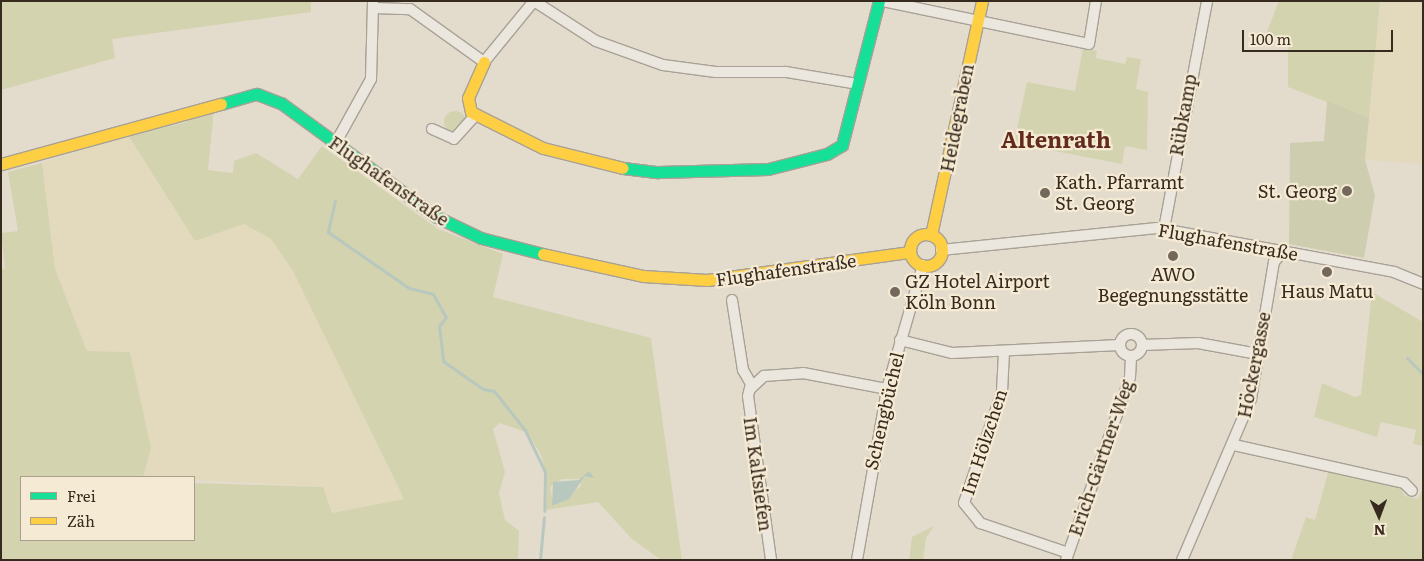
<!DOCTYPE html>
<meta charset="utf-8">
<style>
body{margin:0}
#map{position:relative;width:1424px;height:561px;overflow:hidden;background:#e3dccd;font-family:Literata,serif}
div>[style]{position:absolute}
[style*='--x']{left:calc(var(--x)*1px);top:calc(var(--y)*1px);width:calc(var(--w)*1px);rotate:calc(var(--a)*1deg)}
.farmland>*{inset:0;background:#e3dabe}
.green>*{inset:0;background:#d4d3af}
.round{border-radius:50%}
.cemetery>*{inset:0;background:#cecdaf}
.water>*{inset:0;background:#b8c8be}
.stream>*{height:3px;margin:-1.5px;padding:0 1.5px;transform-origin:1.5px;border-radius:1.5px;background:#b8c8be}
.roads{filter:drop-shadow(1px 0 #a8a196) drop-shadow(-1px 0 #a8a196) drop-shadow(0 1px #a8a196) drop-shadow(0 -1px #a8a196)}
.street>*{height:10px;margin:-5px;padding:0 5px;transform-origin:5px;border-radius:5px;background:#ece7de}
.street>.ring{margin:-5px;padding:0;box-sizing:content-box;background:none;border:10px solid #ece7de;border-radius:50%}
.fast>*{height:11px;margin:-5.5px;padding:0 5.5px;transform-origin:5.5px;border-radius:5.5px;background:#16e098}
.slow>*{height:11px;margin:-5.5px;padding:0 5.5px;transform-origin:5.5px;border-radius:5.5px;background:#ffcf43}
.slow>.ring{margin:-5.5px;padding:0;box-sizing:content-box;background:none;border:11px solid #ffcf43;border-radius:50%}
.dots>*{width:14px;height:14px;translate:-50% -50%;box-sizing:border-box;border:2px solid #f5ead3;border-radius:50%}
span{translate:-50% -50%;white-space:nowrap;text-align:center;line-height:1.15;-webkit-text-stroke:4.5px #f5ead3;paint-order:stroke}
.street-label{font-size:18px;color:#372a1e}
.poi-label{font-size:18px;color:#372a1e}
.left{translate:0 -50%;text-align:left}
.right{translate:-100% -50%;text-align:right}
.district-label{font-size:22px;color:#632b1e;font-weight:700}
.frame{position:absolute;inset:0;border:2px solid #372a1e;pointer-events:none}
.legend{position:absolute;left:20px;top:476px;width:175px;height:65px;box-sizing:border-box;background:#f5ead3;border:1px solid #a99d8b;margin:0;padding:6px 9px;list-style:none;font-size:15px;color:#372a1e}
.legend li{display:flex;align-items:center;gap:10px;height:25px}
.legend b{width:25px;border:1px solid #a99d8b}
.north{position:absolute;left:1354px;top:491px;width:50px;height:50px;-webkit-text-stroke:4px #f5ead3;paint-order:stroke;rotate:178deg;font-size:14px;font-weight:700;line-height:20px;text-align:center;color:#372a1e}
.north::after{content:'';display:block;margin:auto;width:18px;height:22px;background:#372a1e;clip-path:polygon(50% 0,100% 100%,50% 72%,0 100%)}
.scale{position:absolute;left:1242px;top:30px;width:151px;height:22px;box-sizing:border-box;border:2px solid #372a1e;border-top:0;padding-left:6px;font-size:15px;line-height:18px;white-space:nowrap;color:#372a1e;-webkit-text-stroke:4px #f5ead3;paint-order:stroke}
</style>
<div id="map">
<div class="farmland">
<i style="clip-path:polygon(1380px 1px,1423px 1px,1423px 164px,1365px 160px)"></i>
<i style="clip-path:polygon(128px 135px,195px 241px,244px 224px,271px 239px,293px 271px,404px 499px,332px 513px,323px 487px,143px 477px,151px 448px,130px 352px,87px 351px,55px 269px,42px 163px)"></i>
</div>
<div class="green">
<i style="clip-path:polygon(1px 1px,311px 1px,311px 12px,112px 39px,115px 58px,1px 90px)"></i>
<i style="clip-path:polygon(1279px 1px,1380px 1px,1369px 118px,1288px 87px,1288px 43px,1266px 34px)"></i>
<i style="clip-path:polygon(1083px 48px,1097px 51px,1096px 58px,1125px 64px,1127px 57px,1141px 59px,1136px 89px,1148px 92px,1147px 150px,1125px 146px,1122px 164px,1014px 143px,1027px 82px,1075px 91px)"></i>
<i style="clip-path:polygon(evenodd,214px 109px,208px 170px,233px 173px,234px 161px,256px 153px,298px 179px,322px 146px,438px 229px,503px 254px,493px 297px,651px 338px,682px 560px,661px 560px,632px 539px,598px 502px,546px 510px,547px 476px,541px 455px,528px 433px,500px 423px,493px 429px,505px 472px,499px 493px,505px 520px,519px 531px,518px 560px,1px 560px,1px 270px,5px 268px,1px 233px,18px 231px,8px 172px,42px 163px,55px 269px,87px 351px,130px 352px,151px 448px,143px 477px,21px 477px,21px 540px,194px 540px,194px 483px,323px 487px,332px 513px,404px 499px,293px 271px,271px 239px,244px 224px,195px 241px,128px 135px,184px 123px,214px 109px,562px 479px,580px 479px,581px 486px,554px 506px,550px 487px,562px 479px)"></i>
<i class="round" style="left:444px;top:111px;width:22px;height:22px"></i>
<i style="clip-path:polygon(1372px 292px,1423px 322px,1423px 446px,1413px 444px,1416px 430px,1381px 422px,1377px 437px,1314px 417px,1322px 383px,1355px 397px,1361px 395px)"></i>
<i style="clip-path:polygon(1329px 469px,1399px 486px,1405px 496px,1418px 499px,1423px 488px,1423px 560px,1291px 560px,1306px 517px,1315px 520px)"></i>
<i style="clip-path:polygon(934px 526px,926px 538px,923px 560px,909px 560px,912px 537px)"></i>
</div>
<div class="cemetery">
<i style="clip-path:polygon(1327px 101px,1369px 118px,1365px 160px,1375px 195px,1364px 258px,1289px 244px,1290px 143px,1324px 141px)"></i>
</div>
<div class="water">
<i style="clip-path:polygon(589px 471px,594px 478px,585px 476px,569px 499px,552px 506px,553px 482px,579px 480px)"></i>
</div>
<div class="stream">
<i style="--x:335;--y:201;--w:32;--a:103"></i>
<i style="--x:328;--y:232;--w:98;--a:34.7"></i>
<i style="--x:409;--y:288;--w:25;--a:14"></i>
<i style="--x:433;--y:294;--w:26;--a:61"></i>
<i style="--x:446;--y:317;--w:11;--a:128"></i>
<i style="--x:439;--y:326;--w:35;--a:83"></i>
<i style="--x:443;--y:361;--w:49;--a:35"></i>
<i style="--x:483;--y:389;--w:11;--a:10"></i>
<i style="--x:494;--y:391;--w:50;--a:51.5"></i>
<i style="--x:525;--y:430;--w:47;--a:64.5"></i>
<i style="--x:545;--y:472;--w:39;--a:91"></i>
<i style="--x:1407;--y:358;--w:23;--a:45"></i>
<i style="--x:540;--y:560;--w:43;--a:-84.7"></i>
</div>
<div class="roads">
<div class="street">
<i style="--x:883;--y:1;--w:210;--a:11.8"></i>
<i style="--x:1089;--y:44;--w:44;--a:-80.8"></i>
<i style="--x:374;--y:8;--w:36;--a:2"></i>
<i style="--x:410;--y:9;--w:91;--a:35.6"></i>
<i style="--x:484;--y:62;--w:79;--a:-50.7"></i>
<i style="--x:534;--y:1;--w:74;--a:32.8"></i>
<i style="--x:596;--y:41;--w:71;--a:19.7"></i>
<i style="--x:663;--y:65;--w:53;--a:7.5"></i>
<i style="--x:716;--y:72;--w:70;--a:0"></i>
<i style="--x:786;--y:72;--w:73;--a:9.5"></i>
<i style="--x:432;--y:129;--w:24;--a:24"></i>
<i style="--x:454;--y:139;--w:31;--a:-48"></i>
<i style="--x:335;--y:144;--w:74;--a:-61"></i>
<i style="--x:371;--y:79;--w:76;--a:-88.5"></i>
<i style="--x:1164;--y:229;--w:232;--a:-79.3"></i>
<i style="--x:941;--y:250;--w:217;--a:-5.8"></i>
<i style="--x:1157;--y:228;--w:241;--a:10.5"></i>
<i style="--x:1394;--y:272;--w:31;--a:22"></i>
<i style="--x:732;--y:300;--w:71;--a:81.1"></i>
<i style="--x:743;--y:370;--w:16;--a:60"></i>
<i style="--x:751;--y:384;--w:12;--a:104"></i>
<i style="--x:748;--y:396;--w:166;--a:82"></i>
<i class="ring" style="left:1120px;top:334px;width:12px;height:12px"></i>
<i style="--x:900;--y:340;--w:54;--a:14"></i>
<i style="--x:952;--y:353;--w:168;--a:-2.7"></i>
<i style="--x:1142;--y:345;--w:56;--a:-2"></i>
<i style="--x:1198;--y:343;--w:61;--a:10.4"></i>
<i style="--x:1004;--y:352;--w:40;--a:92.9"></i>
<i style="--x:1002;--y:392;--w:117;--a:108.9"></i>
<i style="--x:964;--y:503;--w:26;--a:51"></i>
<i style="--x:980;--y:523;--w:93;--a:18.8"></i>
<i style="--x:751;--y:388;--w:18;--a:-43"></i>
<i style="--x:764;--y:376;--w:39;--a:-4"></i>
<i style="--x:803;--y:373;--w:86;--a:10.8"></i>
<i style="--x:1234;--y:445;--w:174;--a:12.6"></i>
<i style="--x:1404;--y:483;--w:11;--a:45"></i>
<i style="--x:857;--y:560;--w:174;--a:-80"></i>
<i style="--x:887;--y:389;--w:129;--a:-73.8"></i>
<i style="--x:1066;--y:560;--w:194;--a:-70.7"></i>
<i style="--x:1130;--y:377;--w:21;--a:-87"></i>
<i style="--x:1182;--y:560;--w:175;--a:-66.8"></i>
<i style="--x:1251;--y:399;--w:139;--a:-80.5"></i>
<i style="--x:1274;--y:262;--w:14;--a:-51"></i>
</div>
<div class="fast">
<i style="--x:221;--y:104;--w:37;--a:-16"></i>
<i style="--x:257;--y:94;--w:26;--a:21"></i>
<i style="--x:281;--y:103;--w:193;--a:36.2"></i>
<i style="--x:437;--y:217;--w:49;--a:25.5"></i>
<i style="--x:481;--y:238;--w:64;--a:14.5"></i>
<i style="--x:623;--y:168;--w:35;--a:7"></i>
<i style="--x:658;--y:172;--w:110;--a:-1.6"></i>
<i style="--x:768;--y:169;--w:61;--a:-14.3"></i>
<i style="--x:827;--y:154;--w:17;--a:-31"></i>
<i style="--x:842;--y:145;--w:149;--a:-75.6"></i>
</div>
<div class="slow">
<i style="--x:484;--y:62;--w:39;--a:114"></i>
<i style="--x:468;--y:98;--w:14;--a:78"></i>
<i style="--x:471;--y:112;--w:80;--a:26.6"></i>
<i style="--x:543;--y:148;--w:82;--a:14"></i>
<i style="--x:1;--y:164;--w:228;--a:-15.3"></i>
<i class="ring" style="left:910px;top:234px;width:21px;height:21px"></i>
<i style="--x:931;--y:235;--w:239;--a:-77.7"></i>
<i style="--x:543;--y:254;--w:102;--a:12.4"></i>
<i style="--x:643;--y:276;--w:64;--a:3.6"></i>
<i style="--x:707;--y:280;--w:205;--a:-7.9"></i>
</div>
</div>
<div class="dots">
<i style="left:1347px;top:191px;background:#73685b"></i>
<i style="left:1045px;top:193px;background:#73685b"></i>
<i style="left:1173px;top:256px;background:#73685b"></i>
<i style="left:1327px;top:272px;background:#73685b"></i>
<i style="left:895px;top:292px;background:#73685b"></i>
</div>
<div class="street-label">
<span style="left:1183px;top:115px;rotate:-80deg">Rübkamp</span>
<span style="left:957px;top:118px;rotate:-79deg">Heidegraben</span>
<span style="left:389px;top:181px;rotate:35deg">Flughafenstraße</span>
<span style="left:1228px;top:242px;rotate:10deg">Flughafenstraße</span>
<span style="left:786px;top:270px;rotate:-8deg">Flughafenstraße</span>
<span style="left:1254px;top:365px;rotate:-79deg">Höckergasse</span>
<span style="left:884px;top:411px;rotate:-77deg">Schengbüchel</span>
<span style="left:984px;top:442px;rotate:-72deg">Im Hölzchen</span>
<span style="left:1101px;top:458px;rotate:-71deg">Erich-Gärtner-Weg</span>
<span style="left:758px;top:474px;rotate:82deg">Im Kaltsiefen</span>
</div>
<div class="poi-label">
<span class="left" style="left:1055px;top:193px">Kath. Pfarramt<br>St. Georg</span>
<span class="right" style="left:1337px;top:191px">St. Georg</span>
<span style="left:1173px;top:285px">AWO<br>Begegnungsstätte</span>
<span class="left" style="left:905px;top:292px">GZ Hotel Airport<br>Köln Bonn</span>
<span style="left:1327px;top:291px">Haus Matu</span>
</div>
<div class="district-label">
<span style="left:1056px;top:139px">Altenrath</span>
</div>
<div class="frame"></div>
<ul class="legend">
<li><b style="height:6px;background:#16e098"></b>Frei</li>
<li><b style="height:6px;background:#ffcf43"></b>Zäh</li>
</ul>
<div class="north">N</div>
<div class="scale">100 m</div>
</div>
